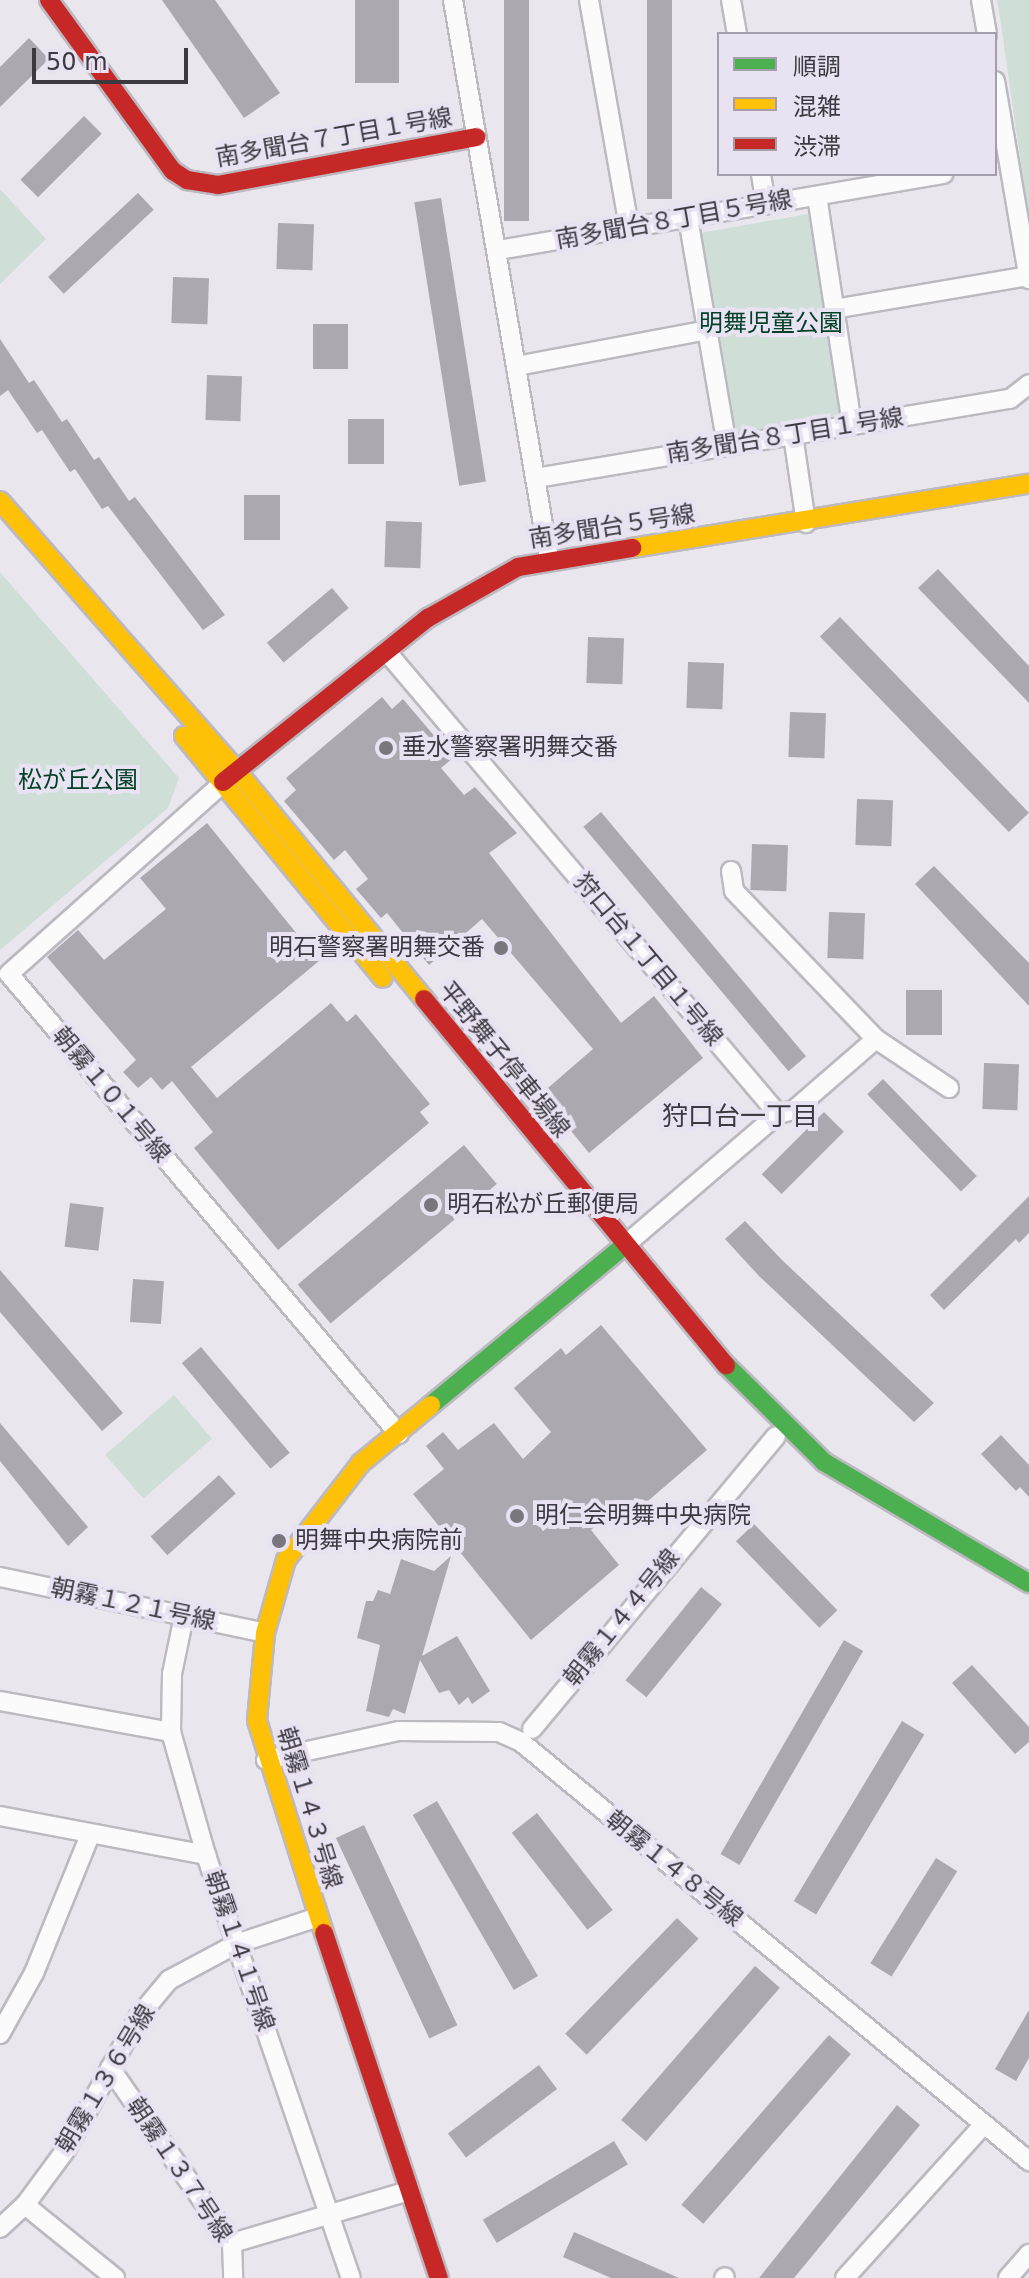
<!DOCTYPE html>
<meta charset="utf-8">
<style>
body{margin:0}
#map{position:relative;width:1029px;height:2278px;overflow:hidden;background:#e9e6ee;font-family:"DejaVu Sans","Noto Sans JP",sans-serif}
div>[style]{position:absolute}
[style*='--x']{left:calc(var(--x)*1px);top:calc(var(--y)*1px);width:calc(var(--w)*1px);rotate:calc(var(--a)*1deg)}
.green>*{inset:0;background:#cfdfd8;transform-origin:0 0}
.building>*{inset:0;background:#aba9af;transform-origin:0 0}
.roads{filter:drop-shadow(2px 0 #bcb9c0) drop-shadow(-2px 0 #bcb9c0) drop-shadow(0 2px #bcb9c0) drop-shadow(0 -2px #bcb9c0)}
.street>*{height:18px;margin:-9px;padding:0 9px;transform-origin:9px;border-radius:9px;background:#fcfbfc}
.fast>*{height:18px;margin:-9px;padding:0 9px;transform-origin:9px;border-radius:9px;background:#4caf50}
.slow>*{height:18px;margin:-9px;padding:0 9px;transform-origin:9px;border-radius:9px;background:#ffc107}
.jam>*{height:18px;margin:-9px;padding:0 9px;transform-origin:9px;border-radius:9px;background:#c62828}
.dots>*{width:22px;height:22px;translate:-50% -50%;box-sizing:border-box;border:4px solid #e8e2f2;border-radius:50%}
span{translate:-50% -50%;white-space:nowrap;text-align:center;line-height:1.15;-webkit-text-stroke:8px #e8e2f2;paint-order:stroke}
.street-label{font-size:24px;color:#3c3a40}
.park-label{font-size:24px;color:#004127}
.poi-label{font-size:24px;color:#3c3a40}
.left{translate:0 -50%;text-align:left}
.right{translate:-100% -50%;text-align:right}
.neighbourhood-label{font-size:26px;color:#3c3a40}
.legend{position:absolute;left:717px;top:32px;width:280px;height:144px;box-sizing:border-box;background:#e8e2f2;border:2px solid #a39fab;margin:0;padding:10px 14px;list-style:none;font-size:24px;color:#3c3a40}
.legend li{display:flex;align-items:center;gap:16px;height:40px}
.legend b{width:40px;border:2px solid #a39fab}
.scale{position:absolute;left:32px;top:48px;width:156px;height:36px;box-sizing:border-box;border:4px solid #3c3a40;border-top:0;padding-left:10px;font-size:24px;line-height:28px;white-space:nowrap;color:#3c3a40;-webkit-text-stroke:6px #e8e2f2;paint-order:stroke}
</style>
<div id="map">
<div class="green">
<i style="clip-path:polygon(997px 0,1029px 0,1029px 221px,1001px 24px)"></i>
<i style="clip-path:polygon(0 189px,46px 239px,0 284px)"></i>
<i style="left:808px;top:214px;width:204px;height:110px;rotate:80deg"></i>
<i style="clip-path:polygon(0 572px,179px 778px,168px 808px,0 950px)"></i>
<i style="left:174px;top:1395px;width:58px;height:91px;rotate:49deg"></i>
</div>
<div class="building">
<i style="clip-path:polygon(162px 0,215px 0,280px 93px,244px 118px)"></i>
<i style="left:355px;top:0;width:44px;height:83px"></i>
<i style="left:504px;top:0;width:25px;height:221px"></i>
<i style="left:647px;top:0;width:25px;height:199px"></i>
<i style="clip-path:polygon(29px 38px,49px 59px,0 107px,0 67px)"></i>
<i style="left:84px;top:116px;width:25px;height:90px;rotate:45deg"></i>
<i style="left:138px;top:193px;width:23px;height:123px;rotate:47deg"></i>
<i style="left:441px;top:198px;width:287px;height:27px;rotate:81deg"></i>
<i style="left:278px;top:223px;width:36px;height:46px;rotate:2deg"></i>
<i style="left:173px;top:277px;width:36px;height:46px;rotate:2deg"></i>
<i style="left:313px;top:324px;width:35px;height:45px"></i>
<i style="clip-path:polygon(0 339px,29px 383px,34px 380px,62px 422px,67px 419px,94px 460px,99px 457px,129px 501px,135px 497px,225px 615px,203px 630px,108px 506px,102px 509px,75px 469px,70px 472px,42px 430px,37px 433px,8px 390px,0 396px)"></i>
<i style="left:207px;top:375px;width:35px;height:45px;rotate:2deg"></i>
<i style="left:348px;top:419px;width:36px;height:45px"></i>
<i style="left:244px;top:495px;width:36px;height:45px"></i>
<i style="left:386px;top:521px;width:36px;height:46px;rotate:2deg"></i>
<i style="clip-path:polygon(938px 569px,1029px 666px,1029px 703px,918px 588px)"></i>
<i style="left:332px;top:588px;width:26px;height:85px;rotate:50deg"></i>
<i style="left:840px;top:617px;width:272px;height:28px;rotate:46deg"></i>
<i style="left:588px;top:637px;width:36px;height:46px;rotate:2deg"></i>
<i style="left:688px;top:662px;width:36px;height:46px;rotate:2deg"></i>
<i style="clip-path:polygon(382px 697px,392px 709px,403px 699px,453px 758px,441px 768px,464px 795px,475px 787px,517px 833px,489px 853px,621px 1023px,654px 996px,703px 1058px,589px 1153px,541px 1094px,593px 1049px,482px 919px,429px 965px,387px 913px,381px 918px,356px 889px,368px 879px,345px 850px,334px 860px,284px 801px,296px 790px,286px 778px)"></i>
<i style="left:790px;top:712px;width:36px;height:45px;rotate:2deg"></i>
<i style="left:857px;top:799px;width:36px;height:46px;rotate:2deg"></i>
<i style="left:601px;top:812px;width:319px;height:23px;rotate:50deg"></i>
<i style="clip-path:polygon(207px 823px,319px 961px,191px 1067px,217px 1098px,331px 1003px,347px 1022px,356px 1014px,430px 1104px,420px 1112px,429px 1123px,278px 1250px,194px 1148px,213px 1132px,172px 1081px,162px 1090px,151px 1077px,138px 1088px,123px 1072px,136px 1060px,47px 957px,78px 930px,104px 960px,166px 909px,140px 878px)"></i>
<i style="left:752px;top:844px;width:36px;height:46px;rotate:2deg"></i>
<i style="clip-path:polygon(934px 866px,1029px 963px,1029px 1006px,915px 884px)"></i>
<i style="left:829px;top:912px;width:36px;height:46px;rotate:2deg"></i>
<i style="left:906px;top:990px;width:36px;height:45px"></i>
<i style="left:984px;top:1063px;width:35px;height:46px;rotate:2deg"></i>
<i style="left:883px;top:1079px;width:135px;height:22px;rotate:46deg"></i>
<i style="left:824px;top:1112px;width:28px;height:88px;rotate:45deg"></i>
<i style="left:464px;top:1145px;width:51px;height:217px;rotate:50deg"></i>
<i style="clip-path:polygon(1029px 1196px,1029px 1233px,1019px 1243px,1016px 1239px,944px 1310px,930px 1295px)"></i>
<i style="left:70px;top:1203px;width:34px;height:44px;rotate:7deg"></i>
<i style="clip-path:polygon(745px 1221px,782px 1260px,934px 1403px,914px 1422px,759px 1276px,725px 1239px)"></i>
<i style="clip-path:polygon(0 1270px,123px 1413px,102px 1431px,0 1312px)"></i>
<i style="left:133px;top:1279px;width:31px;height:43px;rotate:4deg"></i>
<i style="clip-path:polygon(601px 1325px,707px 1450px,626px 1520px,615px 1506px,591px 1530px,619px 1565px,531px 1640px,413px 1494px,444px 1469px,426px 1446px,443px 1432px,458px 1450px,494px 1423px,523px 1459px,551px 1432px,514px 1388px,561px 1348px,566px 1355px)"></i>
<i style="left:201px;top:1347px;width:138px;height:25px;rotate:50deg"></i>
<i style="clip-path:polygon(0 1423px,88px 1527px,68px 1546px,0 1461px)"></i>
<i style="clip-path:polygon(1001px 1435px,1029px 1465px,1029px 1497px,1020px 1487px,1016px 1491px,981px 1454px)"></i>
<i style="left:219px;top:1475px;width:25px;height:92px;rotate:48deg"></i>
<i style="left:754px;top:1524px;width:120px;height:25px;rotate:46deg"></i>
<i style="clip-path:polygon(451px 1556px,422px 1656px,457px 1636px,490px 1691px,472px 1704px,468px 1697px,459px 1705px,449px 1690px,439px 1693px,420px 1660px,405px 1714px,393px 1709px,389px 1717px,366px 1711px,380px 1645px,357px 1638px,366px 1601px,373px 1601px,378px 1590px,390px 1594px,401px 1559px,434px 1571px)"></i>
<i style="left:701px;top:1587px;width:27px;height:120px;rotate:39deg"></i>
<i style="left:844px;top:1640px;width:22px;height:247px;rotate:30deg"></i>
<i style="clip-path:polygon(972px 1665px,1029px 1727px,1029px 1742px,1015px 1754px,952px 1683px)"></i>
<i style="left:902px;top:1721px;width:26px;height:210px;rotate:31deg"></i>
<i style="left:437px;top:1801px;width:202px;height:28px;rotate:60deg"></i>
<i style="left:537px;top:1813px;width:123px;height:32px;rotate:52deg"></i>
<i style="left:364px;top:1825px;width:221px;height:31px;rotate:65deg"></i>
<i style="left:936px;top:1858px;width:25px;height:124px;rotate:32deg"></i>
<i style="left:677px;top:1918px;width:30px;height:161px;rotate:44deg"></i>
<i style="left:755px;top:1966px;width:33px;height:204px;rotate:41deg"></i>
<i style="clip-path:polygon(1029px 2010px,1029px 2058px,1016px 2081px,995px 2069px)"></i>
<i style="left:829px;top:2035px;width:29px;height:225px;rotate:41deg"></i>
<i style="left:539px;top:2065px;width:30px;height:114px;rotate:53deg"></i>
<i style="clip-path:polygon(897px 2105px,920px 2125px,794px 2278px,759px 2278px)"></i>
<i style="left:614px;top:2141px;width:27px;height:153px;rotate:59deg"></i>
<i style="clip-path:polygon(574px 2232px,679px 2278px,611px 2278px,563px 2257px)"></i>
</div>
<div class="roads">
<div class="street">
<i style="--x:453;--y:0;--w:567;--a:80.26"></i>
<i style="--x:589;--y:0;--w:231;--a:80"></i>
<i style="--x:731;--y:0;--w:35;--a:80"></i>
<i style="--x:981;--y:0;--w:35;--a:80"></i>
<i style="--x:995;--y:81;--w:201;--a:80.3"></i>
<i style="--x:761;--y:174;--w:31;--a:81"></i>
<i style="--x:817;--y:196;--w:232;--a:81.3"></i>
<i style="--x:688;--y:218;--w:230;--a:80.3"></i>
<i style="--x:498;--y:250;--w:452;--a:-9.7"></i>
<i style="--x:834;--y:309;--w:198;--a:-9.6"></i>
<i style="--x:517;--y:366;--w:193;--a:-10.7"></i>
<i style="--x:793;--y:435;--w:89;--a:81.6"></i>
<i style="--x:536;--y:478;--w:481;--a:-9.5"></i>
<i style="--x:1010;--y:399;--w:24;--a:-38"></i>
<i style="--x:386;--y:651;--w:607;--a:49.75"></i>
<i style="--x:778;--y:1114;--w:203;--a:139.4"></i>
<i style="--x:223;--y:783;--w:287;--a:138.3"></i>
<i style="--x:9;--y:974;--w:603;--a:49.71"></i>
<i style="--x:731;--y:871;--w:20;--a:81"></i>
<i style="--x:734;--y:891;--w:205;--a:46.2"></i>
<i style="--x:876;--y:1039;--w:88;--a:33.9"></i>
<i style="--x:778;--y:1114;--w:16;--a:-14"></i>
<i style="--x:794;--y:1110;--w:108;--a:-40.9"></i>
<i style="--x:0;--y:1577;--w:271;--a:11.9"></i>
<i style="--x:184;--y:1616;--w:59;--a:101.7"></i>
<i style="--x:172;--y:1674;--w:58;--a:91"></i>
<i style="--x:171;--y:1732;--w:128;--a:74.1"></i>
<i style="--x:206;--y:1855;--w:447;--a:71.1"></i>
<i style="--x:0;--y:1701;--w:174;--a:10.3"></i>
<i style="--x:532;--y:1729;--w:381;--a:-50.2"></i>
<i style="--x:266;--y:1760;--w:136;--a:-12.3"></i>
<i style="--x:399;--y:1731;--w:100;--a:0.6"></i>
<i style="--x:499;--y:1732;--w:24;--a:24"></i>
<i style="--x:521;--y:1742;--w:659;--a:39.52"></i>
<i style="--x:0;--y:1816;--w:210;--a:10.7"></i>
<i style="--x:0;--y:2034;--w:70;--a:-60.9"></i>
<i style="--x:34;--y:1973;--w:149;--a:-67.9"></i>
<i style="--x:110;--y:2068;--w:213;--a:55.1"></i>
<i style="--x:232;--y:2243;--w:35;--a:88"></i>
<i style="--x:25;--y:2205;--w:116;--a:39"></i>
<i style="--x:0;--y:2228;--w:34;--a:-43"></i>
<i style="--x:25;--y:2205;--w:71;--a:-53.6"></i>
<i style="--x:67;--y:2148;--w:150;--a:-61.4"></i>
<i style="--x:139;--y:2016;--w:47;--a:-50.2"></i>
<i style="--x:169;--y:1980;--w:76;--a:-28.2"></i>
<i style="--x:236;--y:1944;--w:86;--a:-18.2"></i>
<i style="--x:232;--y:2243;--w:184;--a:-16.4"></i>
<i style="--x:724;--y:2278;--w:1;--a:-45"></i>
<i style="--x:845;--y:2278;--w:207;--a:-47.9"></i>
<i style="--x:1008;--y:2278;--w:32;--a:-49"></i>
</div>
<div class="fast">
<i style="--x:726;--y:1365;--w:138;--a:44.7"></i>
<i style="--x:824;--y:1462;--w:238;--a:30.6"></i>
<i style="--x:431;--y:1405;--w:250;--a:-39.5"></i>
</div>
<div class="slow">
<i style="--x:0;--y:501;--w:358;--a:48.7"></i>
<i style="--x:236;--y:770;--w:296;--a:50.6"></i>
<i style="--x:632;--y:548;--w:402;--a:-9.2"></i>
<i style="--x:184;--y:736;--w:313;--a:50.6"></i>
<i style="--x:324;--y:1933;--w:223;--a:-107.5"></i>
<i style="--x:257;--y:1720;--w:87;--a:-84.7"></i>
<i style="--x:265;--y:1633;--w:76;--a:-74"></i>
<i style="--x:286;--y:1560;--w:123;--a:-52.3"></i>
<i style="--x:361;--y:1463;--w:91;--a:-39.6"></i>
</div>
<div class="jam">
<i style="--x:49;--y:0;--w:211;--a:54.1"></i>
<i style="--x:173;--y:171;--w:17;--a:33"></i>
<i style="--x:187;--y:180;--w:31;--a:9"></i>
<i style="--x:218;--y:185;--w:263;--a:-10.5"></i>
<i style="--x:223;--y:782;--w:263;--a:-38.7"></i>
<i style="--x:428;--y:618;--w:103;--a:-29.5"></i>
<i style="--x:518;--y:567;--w:116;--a:-9.5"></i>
<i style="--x:424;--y:999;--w:475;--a:50.5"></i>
<i style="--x:324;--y:1933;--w:364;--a:71.6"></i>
</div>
</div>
<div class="dots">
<i style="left:386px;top:748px;background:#79767d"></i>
<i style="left:501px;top:948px;background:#79767d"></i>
<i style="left:431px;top:1205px;background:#79767d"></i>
<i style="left:517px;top:1516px;background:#79767d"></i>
<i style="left:279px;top:1541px;background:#79767d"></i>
</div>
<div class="street-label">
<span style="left:334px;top:138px;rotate:-10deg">南多聞台７丁目１号線</span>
<span style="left:674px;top:220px;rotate:-10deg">南多聞台８丁目５号線</span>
<span style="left:785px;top:436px;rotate:-9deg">南多聞台８丁目１号線</span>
<span style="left:612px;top:527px;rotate:-9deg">南多聞台５号線</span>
<span style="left:648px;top:960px;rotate:50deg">狩口台１丁目１号線</span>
<span style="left:504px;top:1060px;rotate:51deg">平野舞子停車場線</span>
<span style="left:111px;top:1095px;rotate:50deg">朝霧１０１号線</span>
<span style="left:133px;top:1605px;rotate:12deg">朝霧１２１号線</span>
<span style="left:622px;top:1618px;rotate:-51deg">朝霧１４４号線</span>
<span style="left:309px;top:1808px;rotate:73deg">朝霧１４３号線</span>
<span style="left:674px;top:1869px;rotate:39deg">朝霧１４８号線</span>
<span style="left:239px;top:1951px;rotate:71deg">朝霧１４１号線</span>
<span style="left:106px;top:2079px;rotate:-59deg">朝霧１３６号線</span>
<span style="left:179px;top:2170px;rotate:56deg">朝霧１３７号線</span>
</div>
<div class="park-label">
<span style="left:771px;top:324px">明舞児童公園</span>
<span style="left:78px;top:781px">松が丘公園</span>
</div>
<div class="poi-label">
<span class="left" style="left:402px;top:748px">垂水警察署明舞交番</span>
<span class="right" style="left:485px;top:948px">明石警察署明舞交番</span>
<span class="left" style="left:447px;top:1205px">明石松が丘郵便局</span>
<span class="left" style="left:535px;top:1516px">明仁会明舞中央病院</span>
<span class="left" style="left:295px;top:1541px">明舞中央病院前</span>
</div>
<div class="neighbourhood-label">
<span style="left:740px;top:1117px">狩口台一丁目</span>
</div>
<ul class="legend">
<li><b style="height:10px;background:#4caf50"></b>順調</li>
<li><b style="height:10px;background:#ffc107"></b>混雑</li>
<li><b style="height:10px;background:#c62828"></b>渋滞</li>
</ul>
<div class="scale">50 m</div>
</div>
